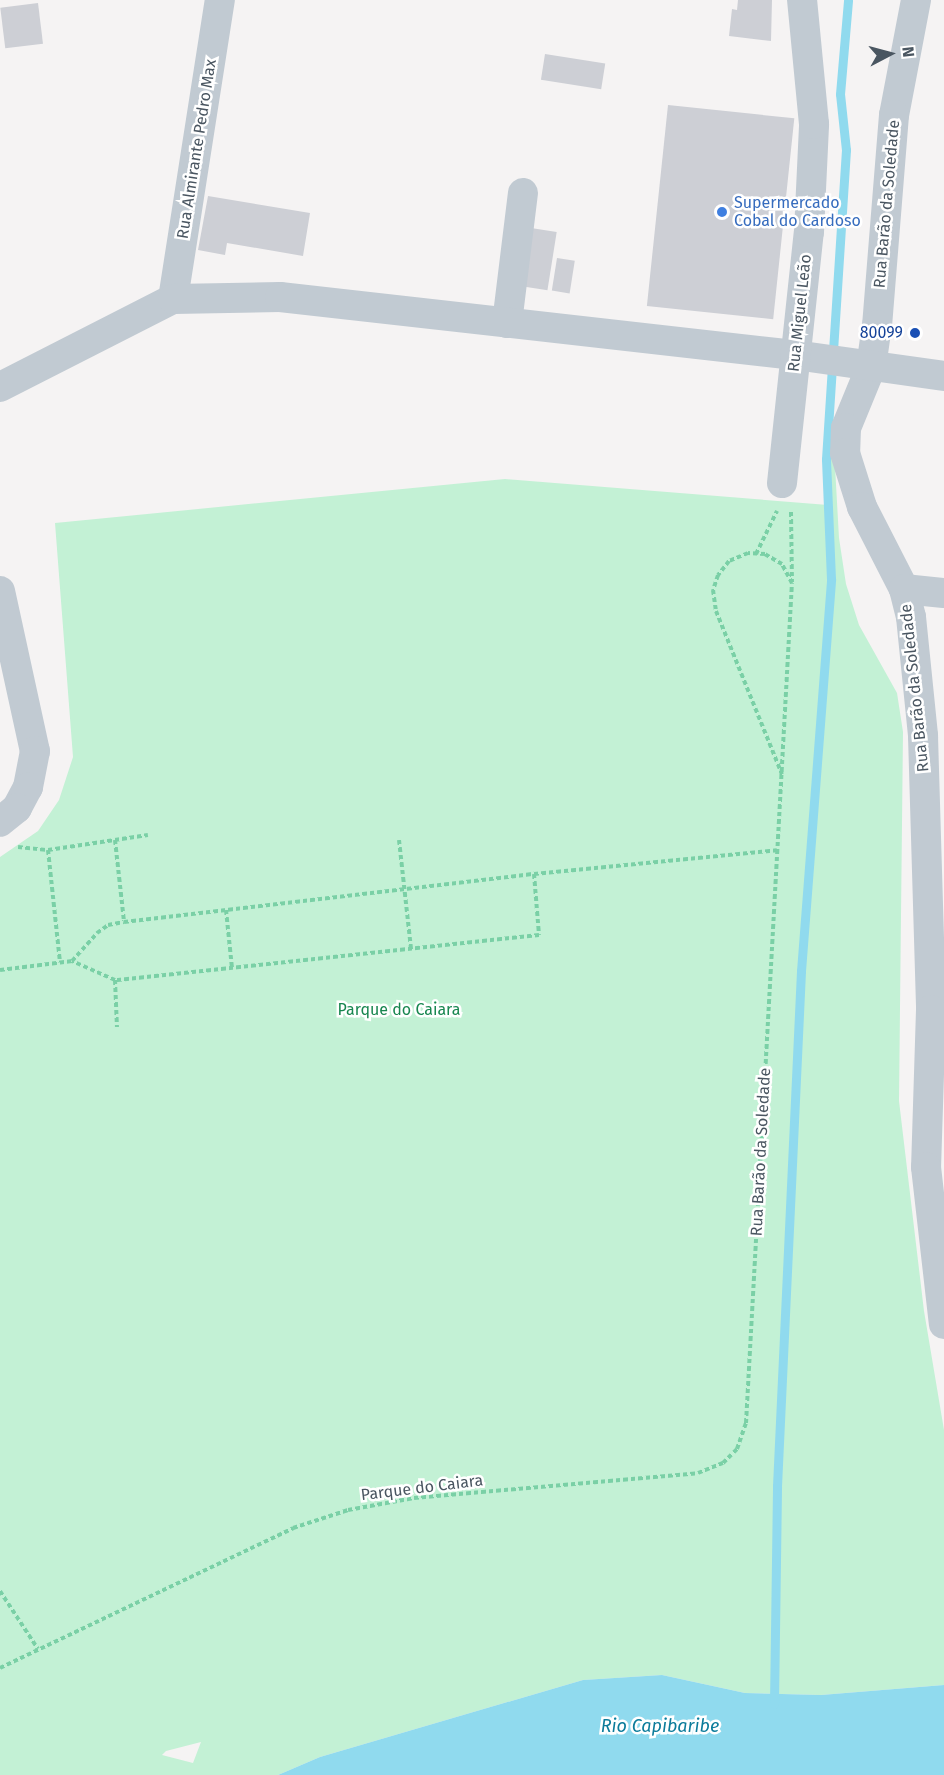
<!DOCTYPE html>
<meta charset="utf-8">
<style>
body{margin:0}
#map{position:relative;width:944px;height:1775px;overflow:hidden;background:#f5f3f3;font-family:"Fira Sans",sans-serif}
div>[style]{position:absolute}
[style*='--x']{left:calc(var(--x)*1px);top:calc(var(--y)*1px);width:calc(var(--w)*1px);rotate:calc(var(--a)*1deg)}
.green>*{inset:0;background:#c3f1d5}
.water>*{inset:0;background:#90daee}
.stream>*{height:9px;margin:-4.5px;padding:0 4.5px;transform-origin:4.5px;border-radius:4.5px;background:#90daee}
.building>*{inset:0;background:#cdcfd5;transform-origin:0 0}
.path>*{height:4px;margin-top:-2px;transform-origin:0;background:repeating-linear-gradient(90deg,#7ad0a6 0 4.5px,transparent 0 7.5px)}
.street>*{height:30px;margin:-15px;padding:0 15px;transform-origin:15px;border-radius:15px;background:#c1cad2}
.dots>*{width:16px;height:16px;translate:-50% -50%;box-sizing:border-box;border:3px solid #fff;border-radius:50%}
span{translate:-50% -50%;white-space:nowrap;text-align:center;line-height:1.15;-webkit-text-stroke:5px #fff;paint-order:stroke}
.street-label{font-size:16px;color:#4a5661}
.shop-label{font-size:16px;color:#366cbe}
.left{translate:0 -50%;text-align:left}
.transit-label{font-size:16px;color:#164399}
.right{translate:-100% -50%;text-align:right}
.park-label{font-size:16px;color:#17864f}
.water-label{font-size:18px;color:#0c7c9b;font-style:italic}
.north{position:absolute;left:860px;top:24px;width:60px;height:60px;-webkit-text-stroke:4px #fff;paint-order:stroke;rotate:84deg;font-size:16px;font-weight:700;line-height:24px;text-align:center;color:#4a5661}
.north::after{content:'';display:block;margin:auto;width:21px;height:27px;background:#4a5661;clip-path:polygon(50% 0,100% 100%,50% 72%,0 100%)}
</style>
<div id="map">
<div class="green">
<i style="clip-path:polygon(evenodd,831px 394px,839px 538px,846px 584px,859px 625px,897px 693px,903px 732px,899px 1101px,924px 1311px,944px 1430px,944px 1685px,821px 1695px,745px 1693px,662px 1675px,583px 1680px,320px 1757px,278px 1775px,0 1775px,0 857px,38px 831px,59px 800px,73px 757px,55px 523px,505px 479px,828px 505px,831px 394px,201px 1742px,193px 1763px,162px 1755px,166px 1751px,201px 1742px)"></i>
</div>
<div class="water">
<i style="clip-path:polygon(662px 1675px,745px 1693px,821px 1695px,944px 1685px,944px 1775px,278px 1775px,320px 1757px,583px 1680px)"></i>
</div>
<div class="stream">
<i style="--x:774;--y:1704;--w:218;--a:-89.2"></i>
<i style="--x:777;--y:1486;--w:516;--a:-87.33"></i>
<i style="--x:801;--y:971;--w:393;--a:-85.6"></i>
<i style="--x:831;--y:579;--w:120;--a:-92.4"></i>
<i style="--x:826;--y:459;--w:310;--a:-86.3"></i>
<i style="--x:846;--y:150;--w:56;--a:-96.1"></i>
<i style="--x:840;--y:94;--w:94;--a:-85.1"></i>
</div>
<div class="building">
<i style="clip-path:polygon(738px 0,772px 0,771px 41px,729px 36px,732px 9px,737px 10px)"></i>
<i style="left:38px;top:3px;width:41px;height:38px;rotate:83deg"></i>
<i style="left:545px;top:54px;width:61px;height:26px;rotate:9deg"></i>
<i style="left:668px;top:105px;width:127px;height:202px;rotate:6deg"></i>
<i style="clip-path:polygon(208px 196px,310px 213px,303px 256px,227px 243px,225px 255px,198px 250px)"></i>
<i style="left:531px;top:228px;width:26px;height:59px;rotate:9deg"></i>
<i style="left:557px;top:258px;width:18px;height:33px;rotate:9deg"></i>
</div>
<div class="path">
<i style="--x:791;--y:512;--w:70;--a:89.2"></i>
<i style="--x:756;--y:554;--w:48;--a:-64"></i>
<i style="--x:115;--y:840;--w:82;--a:83.7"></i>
<i style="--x:399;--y:840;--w:110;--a:83.7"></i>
<i style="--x:18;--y:847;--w:30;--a:6"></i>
<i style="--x:48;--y:850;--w:101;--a:-8.5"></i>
<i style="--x:48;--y:850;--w:113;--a:83.9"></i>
<i style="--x:534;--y:874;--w:61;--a:85.3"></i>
<i style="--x:539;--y:935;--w:426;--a:173.9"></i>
<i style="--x:115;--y:980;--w:47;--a:-156.2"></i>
<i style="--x:72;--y:961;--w:38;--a:-48"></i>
<i style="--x:97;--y:933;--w:14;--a:-36"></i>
<i style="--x:108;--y:925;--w:16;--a:-11"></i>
<i style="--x:124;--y:922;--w:413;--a:-6.7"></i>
<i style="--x:534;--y:874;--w:244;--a:-5.6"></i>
<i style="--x:226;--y:910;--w:58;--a:84.1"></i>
<i style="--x:0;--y:970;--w:73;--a:-7.1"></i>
<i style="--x:115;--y:980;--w:47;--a:87.6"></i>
<i style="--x:0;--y:1591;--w:69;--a:56.8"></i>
<i style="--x:0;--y:1668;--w:325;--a:-25.5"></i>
<i style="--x:293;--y:1528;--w:58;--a:-18.1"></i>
<i style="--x:348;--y:1510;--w:67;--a:-10.3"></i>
<i style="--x:414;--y:1498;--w:285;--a:-5"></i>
<i style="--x:698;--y:1473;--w:27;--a:-22"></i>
<i style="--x:723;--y:1463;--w:20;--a:-45"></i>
<i style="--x:737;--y:1449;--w:28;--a:-71"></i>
<i style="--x:746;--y:1423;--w:841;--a:-86.87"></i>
<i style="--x:792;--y:583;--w:21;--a:-118"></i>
<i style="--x:782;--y:564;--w:20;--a:-150"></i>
<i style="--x:765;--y:554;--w:17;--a:-177"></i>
<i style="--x:748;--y:553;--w:21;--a:157"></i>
<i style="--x:729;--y:561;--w:18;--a:128"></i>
<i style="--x:718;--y:575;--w:16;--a:108"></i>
<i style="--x:713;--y:590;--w:21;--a:82"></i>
<i style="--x:716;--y:611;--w:176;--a:68"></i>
</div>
<div class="street">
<i style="--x:916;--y:0;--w:117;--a:100.8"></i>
<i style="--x:894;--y:115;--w:211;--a:94.6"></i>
<i style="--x:877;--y:325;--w:42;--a:98.1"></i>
<i style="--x:871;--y:367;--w:66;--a:112.3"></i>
<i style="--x:846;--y:428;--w:25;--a:92"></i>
<i style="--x:845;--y:453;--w:57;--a:72.5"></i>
<i style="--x:862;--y:507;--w:92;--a:62.9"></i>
<i style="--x:904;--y:589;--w:29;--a:76"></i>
<i style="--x:911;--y:617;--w:120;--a:84.2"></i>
<i style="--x:923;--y:736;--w:274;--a:88.3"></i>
<i style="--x:931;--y:1010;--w:157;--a:91.8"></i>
<i style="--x:926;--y:1167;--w:158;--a:83.5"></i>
<i style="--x:173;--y:299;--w:303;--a:-81.1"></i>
<i style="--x:507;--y:323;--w:131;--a:-83"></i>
<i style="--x:0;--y:387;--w:194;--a:-27"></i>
<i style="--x:173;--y:299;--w:107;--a:-1.1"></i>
<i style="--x:280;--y:297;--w:518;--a:6.43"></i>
<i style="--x:795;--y:355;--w:150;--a:8"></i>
<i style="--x:782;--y:483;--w:252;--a:-83.9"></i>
<i style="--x:809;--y:232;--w:108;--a:-87.3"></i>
<i style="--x:814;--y:124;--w:125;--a:-95.5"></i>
<i style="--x:904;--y:589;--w:40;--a:5.7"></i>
<i style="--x:0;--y:591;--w:164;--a:77.7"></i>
<i style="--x:35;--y:751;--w:37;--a:101"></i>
<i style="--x:28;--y:787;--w:24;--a:118"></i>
<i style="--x:17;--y:808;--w:22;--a:141"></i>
</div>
<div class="dots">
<i style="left:722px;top:212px;background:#3f7fe0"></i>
<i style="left:915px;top:333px;background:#1a4fb4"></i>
</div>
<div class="street-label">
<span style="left:197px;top:149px;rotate:-81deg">Rua Almirante Pedro Max</span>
<span style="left:887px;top:204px;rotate:-85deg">Rua Barão da Soledade</span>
<span style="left:800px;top:313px;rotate:-84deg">Rua Miguel Leão</span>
<span style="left:915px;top:688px;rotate:-96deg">Rua Barão da Soledade</span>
<span style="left:761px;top:1152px;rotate:-87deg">Rua Barão da Soledade</span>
<span style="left:422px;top:1488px;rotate:-7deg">Parque do Caiara</span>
</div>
<div class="shop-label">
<span class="left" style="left:734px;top:212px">Supermercado<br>Cobal do Cardoso</span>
</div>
<div class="transit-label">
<span class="right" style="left:903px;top:333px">80099</span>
</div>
<div class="park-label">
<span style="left:399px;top:1010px">Parque do Caiara</span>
</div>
<div class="water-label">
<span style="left:660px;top:1726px">Rio Capibaribe</span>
</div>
<div class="north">N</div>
</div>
